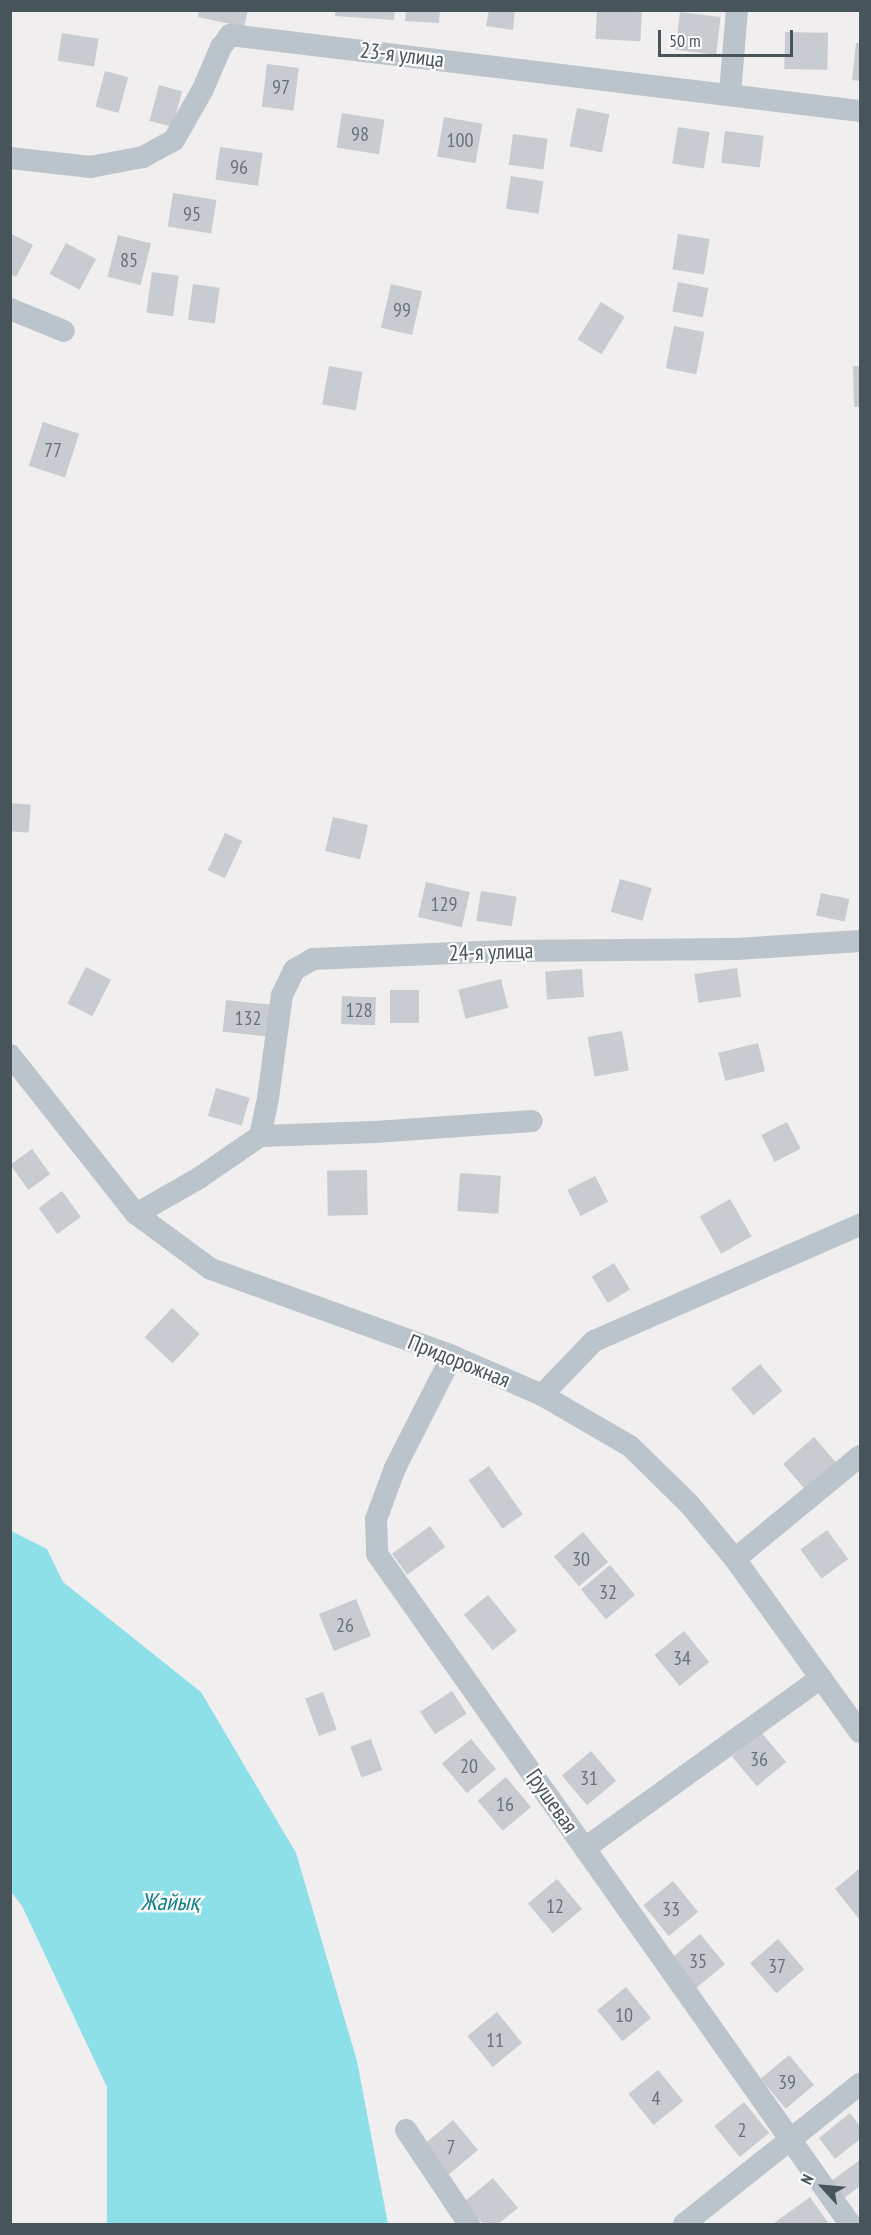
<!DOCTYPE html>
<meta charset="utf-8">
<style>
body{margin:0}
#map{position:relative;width:871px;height:2235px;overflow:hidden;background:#f0eeee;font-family:"PT Sans Narrow",sans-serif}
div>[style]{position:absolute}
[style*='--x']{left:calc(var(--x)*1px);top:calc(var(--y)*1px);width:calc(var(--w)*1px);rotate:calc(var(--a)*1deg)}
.water>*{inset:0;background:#8de0e7}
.building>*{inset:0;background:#c8ccd0;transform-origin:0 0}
.minor>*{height:22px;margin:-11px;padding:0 11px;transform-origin:11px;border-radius:11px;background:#bac4ca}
span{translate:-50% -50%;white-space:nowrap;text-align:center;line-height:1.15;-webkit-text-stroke:4.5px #fff;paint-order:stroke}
.number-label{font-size:20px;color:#677278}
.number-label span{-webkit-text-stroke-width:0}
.street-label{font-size:22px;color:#47545a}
.water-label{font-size:24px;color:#14828b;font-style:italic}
.frame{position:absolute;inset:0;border:12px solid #47545a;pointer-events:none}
.north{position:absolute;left:793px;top:2157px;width:60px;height:60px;-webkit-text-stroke:4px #fff;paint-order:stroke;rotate:296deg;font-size:16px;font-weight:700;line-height:24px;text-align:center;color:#47545a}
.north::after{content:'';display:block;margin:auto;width:21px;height:27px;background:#47545a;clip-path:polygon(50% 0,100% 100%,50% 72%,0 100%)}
.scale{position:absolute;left:658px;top:30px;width:135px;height:27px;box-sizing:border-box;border:3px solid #47545a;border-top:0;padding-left:8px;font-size:18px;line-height:21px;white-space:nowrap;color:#47545a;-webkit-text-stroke:4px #fff;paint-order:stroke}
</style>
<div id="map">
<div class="water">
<i style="clip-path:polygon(11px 1531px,47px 1549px,63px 1582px,201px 1692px,296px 1853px,357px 2061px,388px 2224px,107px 2224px,107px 2087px,22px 1906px,11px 1892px)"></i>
</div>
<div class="building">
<i style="clip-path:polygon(199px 10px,248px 10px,244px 27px,198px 17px)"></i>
<i style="clip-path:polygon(336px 10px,395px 10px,394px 20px,335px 16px)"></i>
<i style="clip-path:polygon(406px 10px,440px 10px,439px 23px,405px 21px)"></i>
<i style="clip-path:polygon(489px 10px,515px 10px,513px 30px,486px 26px)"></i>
<i style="left:597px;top:10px;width:45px;height:29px;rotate:3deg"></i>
<i style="left:680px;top:12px;width:41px;height:38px;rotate:7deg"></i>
<i style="left:785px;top:32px;width:43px;height:37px;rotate:1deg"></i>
<i style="left:62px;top:33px;width:37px;height:28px;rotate:9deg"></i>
<i style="clip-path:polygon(856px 43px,860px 43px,860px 81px,852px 80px)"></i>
<i style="left:267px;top:64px;width:32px;height:43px;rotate:7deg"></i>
<i style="left:105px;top:71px;width:24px;height:37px;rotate:15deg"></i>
<i style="left:159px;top:85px;width:24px;height:37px;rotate:15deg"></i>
<i style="left:577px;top:108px;width:33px;height:39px;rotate:11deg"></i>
<i style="left:342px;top:113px;width:43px;height:35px;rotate:9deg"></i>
<i style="left:444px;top:117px;width:39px;height:40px;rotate:10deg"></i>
<i style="left:678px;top:127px;width:32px;height:37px;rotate:9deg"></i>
<i style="left:725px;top:131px;width:39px;height:32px;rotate:7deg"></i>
<i style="left:513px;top:134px;width:35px;height:31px;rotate:8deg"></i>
<i style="left:220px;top:147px;width:43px;height:33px;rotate:8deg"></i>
<i style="left:511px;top:176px;width:33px;height:33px;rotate:9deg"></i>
<i style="left:173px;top:193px;width:44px;height:34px;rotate:9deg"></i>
<i style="clip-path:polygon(10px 233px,33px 245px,16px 277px,10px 274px)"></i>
<i style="left:678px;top:234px;width:32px;height:36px;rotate:9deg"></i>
<i style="left:118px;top:235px;width:34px;height:43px;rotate:14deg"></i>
<i style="left:66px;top:243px;width:34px;height:35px;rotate:28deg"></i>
<i style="left:152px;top:272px;width:27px;height:41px;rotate:8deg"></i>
<i style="left:678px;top:282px;width:31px;height:30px;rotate:11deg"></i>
<i style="left:193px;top:284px;width:27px;height:36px;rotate:8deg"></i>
<i style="left:391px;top:284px;width:32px;height:45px;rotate:13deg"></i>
<i style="left:601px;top:302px;width:28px;height:44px;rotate:32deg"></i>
<i style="left:674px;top:326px;width:31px;height:43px;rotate:11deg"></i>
<i style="left:329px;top:366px;width:34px;height:39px;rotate:10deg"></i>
<i style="clip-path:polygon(853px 366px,860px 366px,860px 407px,854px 407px)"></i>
<i style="left:43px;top:422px;width:38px;height:46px;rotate:18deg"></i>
<i style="left:10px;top:803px;width:21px;height:28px;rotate:5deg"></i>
<i style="left:333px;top:817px;width:36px;height:35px;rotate:13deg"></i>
<i style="left:225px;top:833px;width:19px;height:41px;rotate:25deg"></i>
<i style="left:620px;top:879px;width:33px;height:34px;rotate:16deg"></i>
<i style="left:426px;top:882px;width:45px;height:36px;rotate:13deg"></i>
<i style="left:481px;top:891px;width:36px;height:30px;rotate:9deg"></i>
<i style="left:821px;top:893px;width:29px;height:23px;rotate:12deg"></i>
<i style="left:86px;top:967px;width:28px;height:41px;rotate:27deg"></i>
<i style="left:737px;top:968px;width:29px;height:43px;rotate:82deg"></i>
<i style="left:582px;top:969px;width:28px;height:37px;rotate:86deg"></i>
<i style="left:501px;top:979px;width:30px;height:44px;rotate:76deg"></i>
<i style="left:390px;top:990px;width:29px;height:33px"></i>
<i style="left:342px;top:996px;width:34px;height:28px;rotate:2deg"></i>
<i style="left:226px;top:1000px;width:46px;height:32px;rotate:6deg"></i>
<i style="left:622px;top:1031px;width:40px;height:35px;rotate:80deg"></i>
<i style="left:758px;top:1043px;width:29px;height:41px;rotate:76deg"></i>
<i style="left:216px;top:1088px;width:35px;height:29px;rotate:16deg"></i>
<i style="left:787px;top:1122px;width:30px;height:29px;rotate:63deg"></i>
<i style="left:32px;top:1149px;width:31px;height:27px;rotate:54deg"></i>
<i style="left:367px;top:1170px;width:45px;height:40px;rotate:89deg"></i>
<i style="left:460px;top:1173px;width:41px;height:38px;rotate:4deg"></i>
<i style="left:595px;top:1176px;width:29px;height:31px;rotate:63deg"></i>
<i style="left:62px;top:1191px;width:32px;height:29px;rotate:54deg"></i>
<i style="left:730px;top:1199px;width:43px;height:35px;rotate:60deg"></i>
<i style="left:614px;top:1263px;width:31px;height:26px;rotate:59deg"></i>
<i style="left:172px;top:1308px;width:38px;height:40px;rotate:43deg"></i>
<i style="left:760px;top:1364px;width:35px;height:38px;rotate:50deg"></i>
<i style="left:814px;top:1437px;width:33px;height:41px;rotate:49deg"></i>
<i style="left:489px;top:1466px;width:59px;height:25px;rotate:55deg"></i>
<i style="left:430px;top:1526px;width:26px;height:47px;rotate:54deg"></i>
<i style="left:827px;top:1530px;width:36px;height:33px;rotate:54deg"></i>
<i style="left:583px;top:1532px;width:39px;height:38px;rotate:50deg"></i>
<i style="left:610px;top:1565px;width:39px;height:38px;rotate:50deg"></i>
<i style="left:488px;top:1595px;width:46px;height:31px;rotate:51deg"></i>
<i style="left:356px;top:1599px;width:40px;height:40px;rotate:68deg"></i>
<i style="left:684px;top:1631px;width:40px;height:38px;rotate:51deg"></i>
<i style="left:452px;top:1691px;width:27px;height:38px;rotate:57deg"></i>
<i style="left:323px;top:1692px;width:40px;height:19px;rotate:70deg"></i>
<i style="left:761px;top:1732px;width:39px;height:38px;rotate:50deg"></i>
<i style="left:371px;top:1739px;width:33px;height:22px;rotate:70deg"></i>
<i style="left:471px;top:1739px;width:39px;height:38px;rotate:50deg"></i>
<i style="left:591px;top:1751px;width:39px;height:38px;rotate:50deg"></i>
<i style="left:506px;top:1777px;width:39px;height:37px;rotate:50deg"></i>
<i style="clip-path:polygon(860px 1868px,860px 1920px,835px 1889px)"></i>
<i style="left:557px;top:1879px;width:39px;height:38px;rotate:50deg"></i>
<i style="left:673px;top:1881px;width:40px;height:38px;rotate:51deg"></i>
<i style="left:700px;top:1934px;width:39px;height:38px;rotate:50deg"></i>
<i style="left:778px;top:1939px;width:40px;height:37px;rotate:49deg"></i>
<i style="left:626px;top:1987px;width:40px;height:37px;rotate:51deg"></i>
<i style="left:497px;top:2012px;width:40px;height:38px;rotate:51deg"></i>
<i style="left:789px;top:2055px;width:39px;height:37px;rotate:50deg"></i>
<i style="left:658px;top:2070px;width:40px;height:38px;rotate:51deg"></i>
<i style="left:744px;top:2102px;width:40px;height:38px;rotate:51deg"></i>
<i style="clip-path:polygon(850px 2113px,860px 2126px,860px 2139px,835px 2159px,819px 2138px)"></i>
<i style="left:453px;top:2120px;width:39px;height:38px;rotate:50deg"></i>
<i style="clip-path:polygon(860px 2160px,860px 2186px,843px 2199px,831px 2181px)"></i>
<i style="clip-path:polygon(493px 2178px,518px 2208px,498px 2224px,483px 2224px,464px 2202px)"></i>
<i style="clip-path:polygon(810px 2197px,829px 2224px,776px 2224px,774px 2223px)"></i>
</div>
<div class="minor">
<i style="--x:730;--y:93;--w:83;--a:-85.2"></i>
<i style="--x:10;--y:158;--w:81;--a:6.4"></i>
<i style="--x:90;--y:167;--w:54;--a:-10.7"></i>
<i style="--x:143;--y:157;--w:35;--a:-29"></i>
<i style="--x:174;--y:140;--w:59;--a:-60.4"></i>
<i style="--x:203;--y:89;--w:46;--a:-66.8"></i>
<i style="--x:221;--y:47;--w:15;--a:-53"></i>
<i style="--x:230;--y:35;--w:635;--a:6.88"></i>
<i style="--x:10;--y:309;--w:58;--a:22.2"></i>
<i style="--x:10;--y:1055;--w:203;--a:51.6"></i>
<i style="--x:136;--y:1214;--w:93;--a:36.3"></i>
<i style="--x:211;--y:1269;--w:256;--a:19.8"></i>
<i style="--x:452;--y:1356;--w:98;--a:23.4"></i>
<i style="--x:542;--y:1395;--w:102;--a:30.1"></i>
<i style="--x:630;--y:1446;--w:84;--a:44.5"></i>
<i style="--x:690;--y:1505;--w:70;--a:50.2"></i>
<i style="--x:735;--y:1559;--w:213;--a:54.2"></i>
<i style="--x:260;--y:1136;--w:39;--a:-78"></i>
<i style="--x:268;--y:1098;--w:104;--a:-82.3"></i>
<i style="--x:282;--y:995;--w:28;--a:-64"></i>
<i style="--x:294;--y:970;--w:22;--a:-30"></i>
<i style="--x:313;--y:959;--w:194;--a:-2.4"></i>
<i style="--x:507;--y:951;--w:230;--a:-0.5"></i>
<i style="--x:737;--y:949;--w:123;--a:-3.7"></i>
<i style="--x:136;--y:1214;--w:73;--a:-29.7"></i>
<i style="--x:199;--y:1178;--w:74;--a:-34.5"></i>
<i style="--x:260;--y:1136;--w:115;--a:-2"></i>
<i style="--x:375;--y:1132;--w:157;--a:-4"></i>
<i style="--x:452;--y:1356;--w:126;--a:117"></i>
<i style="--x:395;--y:1468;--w:54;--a:110.4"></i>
<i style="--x:376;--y:1519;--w:35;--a:88"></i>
<i style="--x:377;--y:1554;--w:820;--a:54.78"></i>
<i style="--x:542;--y:1395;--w:75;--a:-46.1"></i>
<i style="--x:594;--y:1341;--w:290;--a:-23.6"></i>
<i style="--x:735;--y:1559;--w:162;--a:-39.5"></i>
<i style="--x:585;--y:1848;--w:291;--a:-35.8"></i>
<i style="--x:406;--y:2130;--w:113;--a:56.2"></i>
<i style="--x:684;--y:2224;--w:225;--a:-38.5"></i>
</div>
<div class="number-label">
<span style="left:281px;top:87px">97</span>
<span style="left:360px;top:134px">98</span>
<span style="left:460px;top:140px">100</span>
<span style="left:239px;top:167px">96</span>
<span style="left:192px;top:214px">95</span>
<span style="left:129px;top:260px">85</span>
<span style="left:402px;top:310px">99</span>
<span style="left:53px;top:450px">77</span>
<span style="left:444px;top:904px">129</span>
<span style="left:359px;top:1010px">128</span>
<span style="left:248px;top:1018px">132</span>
<span style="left:581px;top:1559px">30</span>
<span style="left:608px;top:1592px">32</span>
<span style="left:345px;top:1625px">26</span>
<span style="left:682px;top:1658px">34</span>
<span style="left:759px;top:1759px">36</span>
<span style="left:469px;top:1766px">20</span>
<span style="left:589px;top:1778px">31</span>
<span style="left:505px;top:1804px">16</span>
<span style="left:555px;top:1906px">12</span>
<span style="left:671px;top:1909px">33</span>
<span style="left:698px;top:1961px">35</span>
<span style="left:777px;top:1966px">37</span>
<span style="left:624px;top:2015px">10</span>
<span style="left:495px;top:2040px">11</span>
<span style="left:787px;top:2082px">39</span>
<span style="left:656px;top:2098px">4</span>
<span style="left:742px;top:2130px">2</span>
<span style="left:451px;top:2147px">7</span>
</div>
<div class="street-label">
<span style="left:402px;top:55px;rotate:7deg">23-я улица</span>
<span style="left:491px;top:952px;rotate:-2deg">24-я улица</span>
<span style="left:459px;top:1361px;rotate:22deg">Придорожная</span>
<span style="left:552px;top:1801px;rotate:55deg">Грушевая</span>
</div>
<div class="water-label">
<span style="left:170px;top:1902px">Жайық</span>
</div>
<div class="frame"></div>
<div class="north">N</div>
<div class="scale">50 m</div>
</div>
